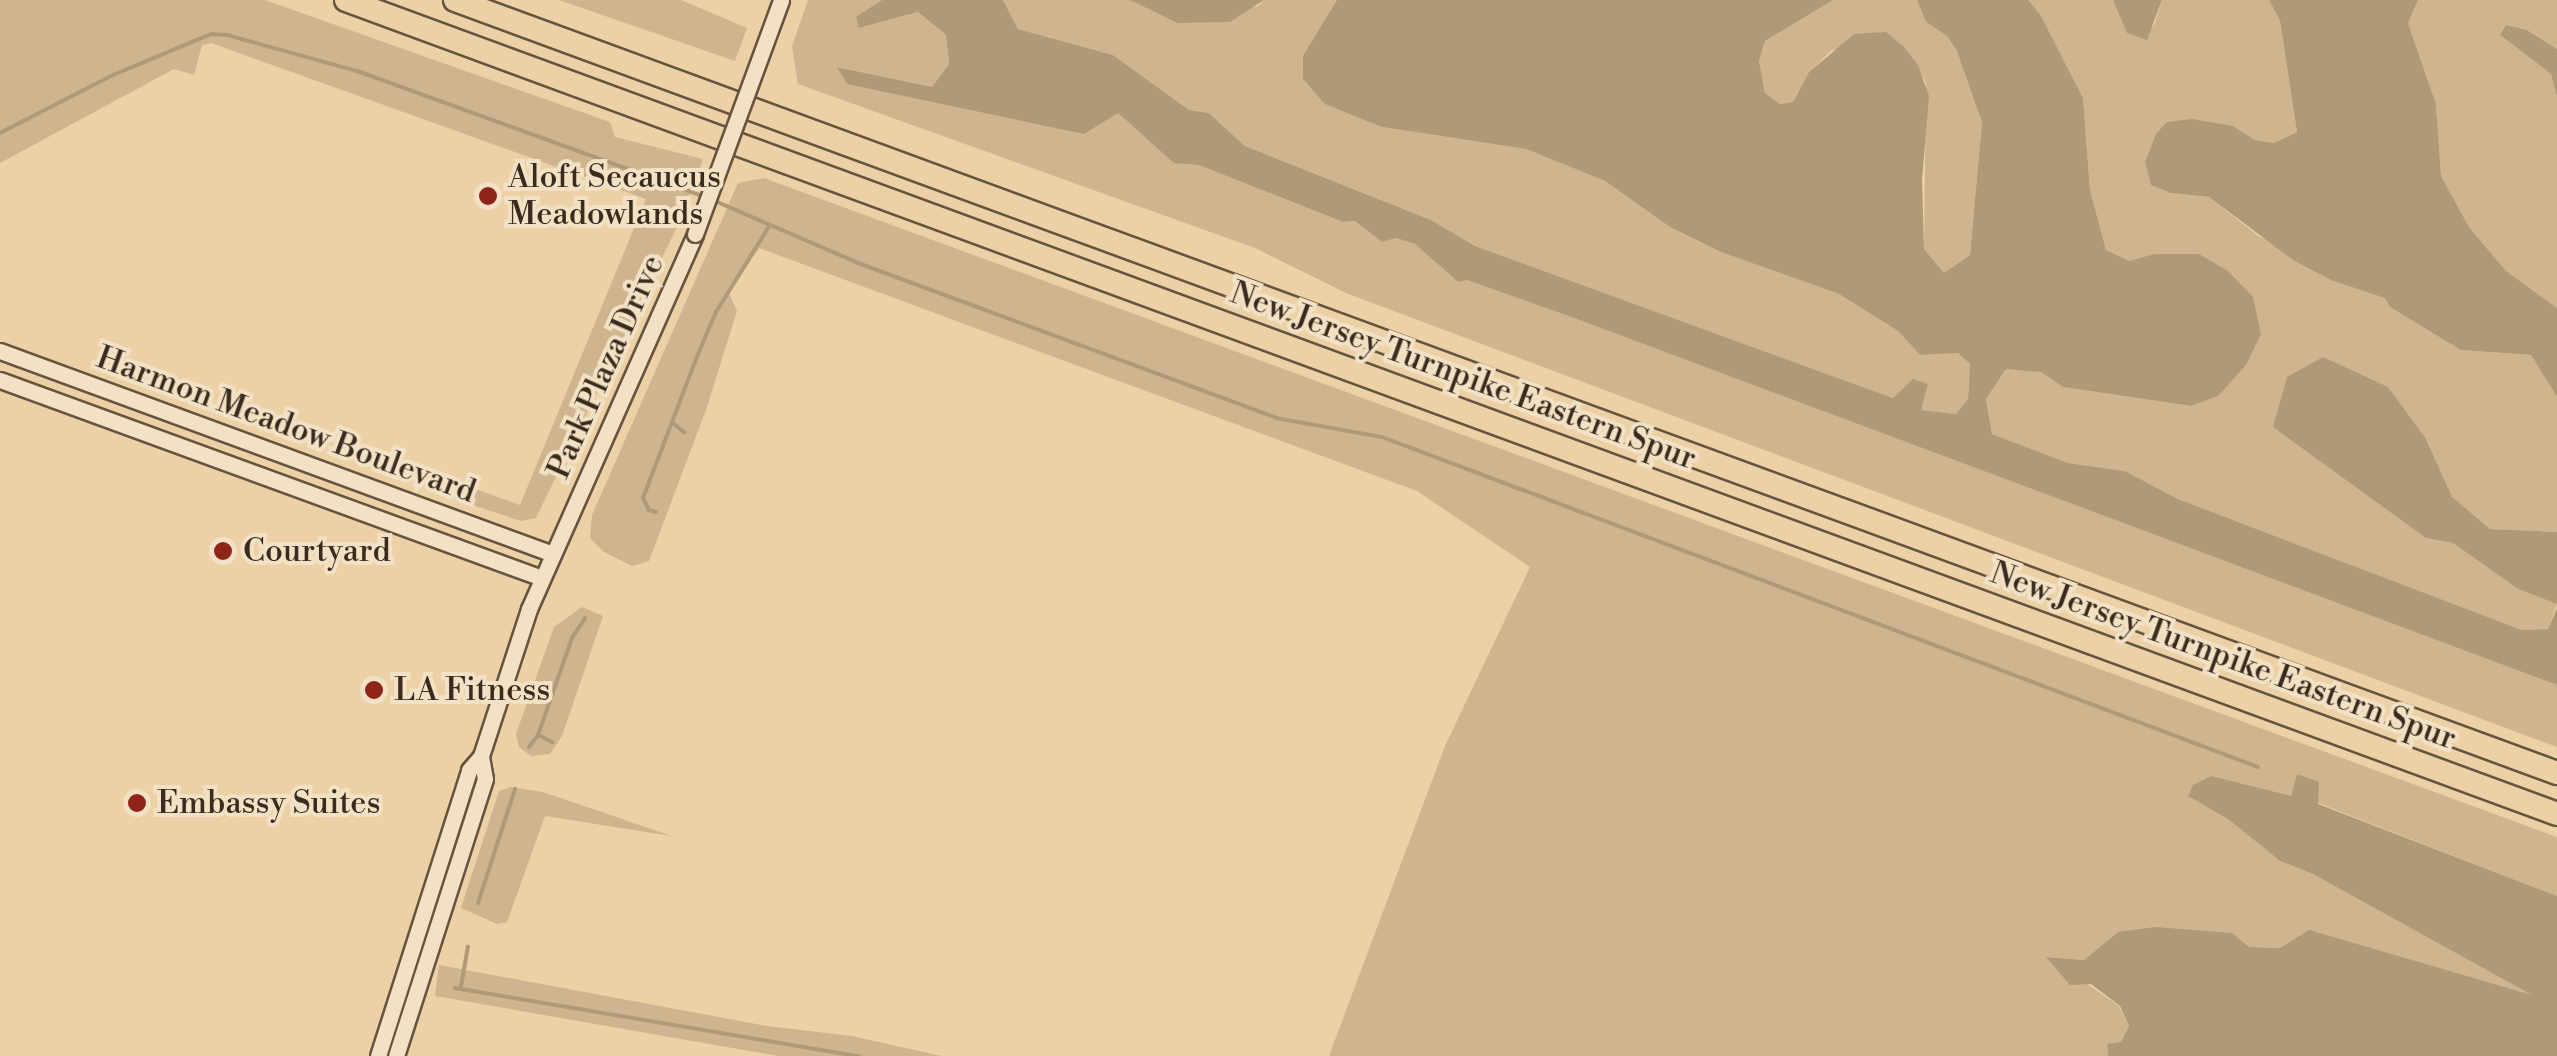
<!DOCTYPE html>
<style>
body{margin:0}
#map{position:relative;width:2557px;height:1056px;overflow:hidden;background:#ecd1a6;font-family:"Libre Bodoni",serif}
div>[style]{position:absolute}
[style*='--x']{left:calc(var(--x)*1px);top:calc(var(--y)*1px);width:calc(var(--w)*1px);rotate:calc(var(--a)*1deg)}
.green>*{inset:0;background:#ceb58f}
.water>*{inset:0;background:#af9977}
.stream>*{height:4px;margin:-2px;padding:0 2px;transform-origin:2px;border-radius:2px;background:#af9977}
.roads{filter:drop-shadow(2px 0 #66543f) drop-shadow(-2px 0 #66543f) drop-shadow(0 2px #66543f) drop-shadow(0 -2px #66543f)}
.tertiary>*{height:15px;margin:-7.5px;padding:0 7.5px;transform-origin:7.5px;border-radius:7.5px;background:#f3e1c5}
.motorway>*{height:22px;margin:-11px;padding:0 11px;transform-origin:11px;border-radius:11px;background:#ecd1a6}
.bridges{filter:drop-shadow(2px 0 #66543f) drop-shadow(-2px 0 #66543f) drop-shadow(0 2px #66543f) drop-shadow(0 -2px #66543f)}
.tertiary-bridge>*{height:15px;margin:-7.5px;padding:0 7.5px;transform-origin:7.5px;border-radius:7.5px;background:#f3e1c5}
.dots>*{width:28px;height:28px;translate:-50% -50%;box-sizing:border-box;border:5px solid #f3e1c5;border-radius:50%}
span{translate:-50% -50%;white-space:nowrap;text-align:center;line-height:1.15;-webkit-text-stroke:8px #f3e1c5;paint-order:stroke}
.poi-label{font-size:32px;color:#392b1d}
.left{translate:0 -50%;text-align:left}
.street-label{font-size:32px;color:#392b1d}
</style>
<div id="map">
<div class="green">
<i style="clip-path:polygon(0 0,265px 0,610px 122px,615px 137px,703px 159px,678px 225px,536px 518px,521px 521px,427px 490px,419px 477px,433px 474px,520px 505px,646px 199px,211px 43px,202px 45px,194px 75px,174px 69px,0 163px)"></i>
<i style="clip-path:polygon(559px 0,681px 0,747px 28px,735px 61px)"></i>
<i style="clip-path:polygon(808px 0,882px 0,860px 28px,918px 12px,946px 35px,949px 64px,932px 87px,838px 67px,847px 84px,1118px 113px,1174px 162px,1199px 165px,1343px 222px,1355px 221px,1382px 242px,1396px 238px,1415px 244px,1458px 282px,1467px 280px,1574px 318px,2557px 685px,2557px 747px,1346px 293px,1255px 248px,798px 84px,792px 46px)"></i>
<i style="clip-path:polygon(1003px 0,1130px 0,1177px 23px,1258px 6px,1264px 0,1337px 0,1313px 45px,1382px 127px,1526px 149px,1605px 181px,1670px 227px,1721px 252px,1839px 294px,1898px 331px,1920px 355px,1958px 353px,1970px 364px,1968px 399px,1956px 414px,1920px 410px,1928px 385px,1893px 398px,1475px 246px,1431px 220px,1245px 146px,1209px 113px,1189px 110px,1113px 55px,1018px 29px)"></i>
<i style="clip-path:polygon(1833px 0,1917px 0,1926px 22px,1947px 36px,1957px 51px,1979px 104px,1982px 122px,1970px 255px,1944px 273px,1924px 249px,1926px 82px,1904px 47px,1832px 50px,1809px 72px,1793px 102px,1780px 104px,1765px 93px,1759px 61px,1765px 41px)"></i>
<i style="clip-path:polygon(2028px 0,2113px 0,2127px 33px,2154px 26px,2162px 0,2269px 0,2280px 21px,2297px 132px,2274px 143px,2255px 140px,2233px 126px,2171px 193px,2209px 197px,2257px 235px,2386px 298px,2461px 350px,2531px 355px,2557px 397px,2557px 532px,2490px 529px,2452px 498px,2426px 439px,2334px 467px,2426px 538px,2453px 543px,2518px 589px,2557px 604px,2548px 629px,2522px 630px,2178px 499px,2125px 471px,2068px 463px,1992px 434px,1986px 399px,2006px 369px,2041px 371px,2063px 387px,2191px 406px,2218px 395px,2246px 365px,2154px 254px,2129px 261px,2106px 251px,2090px 190px,2083px 98px,2040px 14px)"></i>
<i style="clip-path:polygon(2418px 0,2557px 0,2557px 49px,2527px 30px,2506px 25px,2500px 35px,2551px 74px,2557px 97px,2557px 308px,2506px 271px,2469px 227px,2441px 176px,2436px 104px,2408px 23px)"></i>
<i style="clip-path:polygon(764px 178px,2557px 837px,2557px 896px,2318px 803px,2298px 775px,2292px 797px,2211px 776px,2228px 819px,2280px 861px,2313px 874px,2538px 997px,2309px 931px,2280px 948px,2249px 947px,2232px 933px,2118px 932px,2084px 960px,2048px 957px,2119px 1006px,2129px 1026px,2121px 1042px,2107px 1045px,2108px 1056px,1329px 1056px,1445px 746px,1530px 567px,1417px 491px,759px 248px,729px 293px,737px 311px,706px 410px,649px 561px,632px 566px,604px 552px,590px 538px,592px 515px,738px 183px)"></i>
<i style="clip-path:polygon(582px 607px,603px 616px,562px 736px,550px 754px,531px 756px,519px 747px,516px 734px,554px 627px)"></i>
<i style="clip-path:polygon(510px 787px,543px 792px,672px 836px,545px 816px,507px 922px,497px 924px,461px 908px,499px 791px)"></i>
<i style="clip-path:polygon(439px 965px,767px 1026px,852px 1036px,941px 1056px,778px 1056px,435px 996px)"></i>
</div>
<div class="water">
<i style="clip-path:polygon(882px 0,1003px 0,1018px 29px,1113px 55px,1189px 110px,1209px 113px,1245px 146px,1431px 220px,1475px 246px,1893px 398px,1913px 379px,1928px 384px,1921px 410px,1956px 414px,1968px 399px,1970px 364px,1958px 353px,1920px 355px,1898px 331px,1839px 294px,1721px 252px,1670px 227px,1605px 181px,1526px 149px,1382px 127px,1325px 104px,1303px 79px,1303px 56px,1337px 0,1833px 0,1765px 41px,1759px 61px,1765px 93px,1780px 104px,1793px 102px,1809px 72px,1854px 34px,1886px 32px,1904px 47px,1918px 65px,1929px 96px,1922px 180px,1924px 249px,1944px 273px,1970px 255px,1982px 122px,1957px 51px,1947px 36px,1926px 22px,1917px 0,2028px 0,2040px 14px,2083px 98px,2090px 190px,2106px 250px,2129px 261px,2154px 254px,2199px 254px,2228px 271px,2253px 297px,2261px 334px,2246px 365px,2218px 396px,2191px 406px,2063px 387px,2041px 372px,2006px 369px,1986px 399px,1992px 434px,2068px 463px,2125px 471px,2178px 499px,2522px 630px,2548px 629px,2557px 608px,2557px 685px,1574px 318px,1467px 280px,1458px 282px,1415px 244px,1396px 238px,1382px 242px,1355px 221px,1343px 222px,1199px 165px,1174px 163px,1118px 113px,1084px 134px,847px 84px,837px 67px,932px 87px,949px 64px,946px 35px,918px 12px,859px 28px,856px 17px)"></i>
<i style="clip-path:polygon(1130px 0,1264px 0,1230px 22px,1177px 23px)"></i>
<i style="clip-path:polygon(2113px 0,2162px 0,2147px 40px,2127px 33px)"></i>
<i style="clip-path:polygon(2269px 0,2418px 0,2408px 23px,2436px 104px,2441px 176px,2469px 227px,2506px 271px,2557px 308px,2557px 397px,2531px 355px,2461px 350px,2390px 307px,2385px 298px,2331px 280px,2293px 260px,2209px 197px,2171px 193px,2151px 185px,2145px 162px,2156px 134px,2167px 122px,2192px 119px,2233px 126px,2255px 140px,2274px 143px,2297px 132px,2280px 21px)"></i>
<i style="clip-path:polygon(2506px 25px,2527px 30px,2557px 49px,2557px 97px,2551px 74px,2500px 35px)"></i>
<i style="clip-path:polygon(2323px 357px,2388px 387px,2426px 439px,2452px 497px,2490px 529px,2557px 532px,2557px 604px,2518px 589px,2453px 543px,2426px 538px,2273px 427px,2287px 377px)"></i>
<i style="clip-path:polygon(2297px 774px,2319px 782px,2318px 804px,2557px 896px,2557px 1056px,2108px 1056px,2107px 1044px,2121px 1042px,2129px 1026px,2120px 1006px,2091px 984px,2070px 985px,2046px 957px,2084px 960px,2118px 932px,2155px 927px,2232px 933px,2249px 947px,2280px 948px,2309px 930px,2532px 995px,2313px 874px,2280px 861px,2228px 819px,2188px 796px,2193px 785px,2211px 776px,2291px 796px)"></i>
</div>
<div class="stream">
<i style="--x:0;--y:133;--w:127;--a:-27.2"></i>
<i style="--x:113;--y:75;--w:106;--a:-22.7"></i>
<i style="--x:211;--y:34;--w:16;--a:4"></i>
<i style="--x:227;--y:35;--w:138;--a:15.5"></i>
<i style="--x:360;--y:72;--w:368;--a:19.9"></i>
<i style="--x:715;--y:201;--w:156;--a:23.4"></i>
<i style="--x:858;--y:263;--w:446;--a:20.3"></i>
<i style="--x:1276;--y:418;--w:108;--a:10.2"></i>
<i style="--x:1382;--y:437;--w:936;--a:20.64"></i>
<i style="--x:674;--y:424;--w:13;--a:39"></i>
<i style="--x:656;--y:512;--w:7;--a:-164"></i>
<i style="--x:649;--y:510;--w:13;--a:-117"></i>
<i style="--x:643;--y:498;--w:154;--a:-69.1"></i>
<i style="--x:698;--y:354;--w:46;--a:-66.8"></i>
<i style="--x:716;--y:312;--w:102;--a:-58.2"></i>
<i style="--x:538;--y:735;--w:16;--a:27"></i>
<i style="--x:529;--y:747;--w:15;--a:-53"></i>
<i style="--x:538;--y:735;--w:103;--a:-70.7"></i>
<i style="--x:572;--y:638;--w:24;--a:-57"></i>
<i style="--x:478;--y:903;--w:120;--a:-72"></i>
<i style="--x:461;--y:986;--w:40;--a:-80"></i>
<i style="--x:455;--y:988;--w:410;--a:9.6"></i>
</div>
<div class="roads">
<div class="tertiary">
<i style="--x:0;--y:351;--w:589;--a:20.16"></i>
<i style="--x:0;--y:380;--w:577;--a:20.07"></i>
<i style="--x:378;--y:1056;--w:300;--a:-72.3"></i>
<i style="--x:469;--y:770;--w:18;--a:-49"></i>
<i style="--x:481;--y:756;--w:155;--a:-71.9"></i>
<i style="--x:529;--y:609;--w:410;--a:-66.1"></i>
<i style="--x:396;--y:1056;--w:291;--a:-72.2"></i>
<i style="--x:485;--y:779;--w:23;--a:-100"></i>
</div>
<div class="motorway">
<i style="--x:346;--y:0;--w:2356;--a:20.21"></i>
<i style="--x:455;--y:0;--w:2240;--a:20.19"></i>
</div>
</div>
<div class="bridges">
<div class="tertiary-bridge">
<i style="--x:695;--y:234;--w:249;--a:-69.8"></i>
</div>
</div>
<div class="dots">
<i style="left:488px;top:196px;background:#8f2418"></i>
<i style="left:223px;top:551px;background:#8f2418"></i>
<i style="left:374px;top:690px;background:#8f2418"></i>
<i style="left:137px;top:803px;background:#8f2418"></i>
</div>
<div class="poi-label">
<span class="left" style="left:508px;top:196px">Aloft Secaucus<br>Meadowlands</span>
<span class="left" style="left:243px;top:551px">Courtyard</span>
<span class="left" style="left:394px;top:690px">LA Fitness</span>
<span class="left" style="left:157px;top:803px">Embassy Suites</span>
</div>
<div class="street-label">
<span style="left:606px;top:367px;rotate:-66deg">Park Plaza Drive</span>
<span style="left:1463px;top:376px;rotate:20deg">New Jersey Turnpike Eastern Spur</span>
<span style="left:286px;top:425px;rotate:20deg">Harmon Meadow Boulevard</span>
<span style="left:2223px;top:656px;rotate:20deg">New Jersey Turnpike Eastern Spur</span>
</div>
</div>
